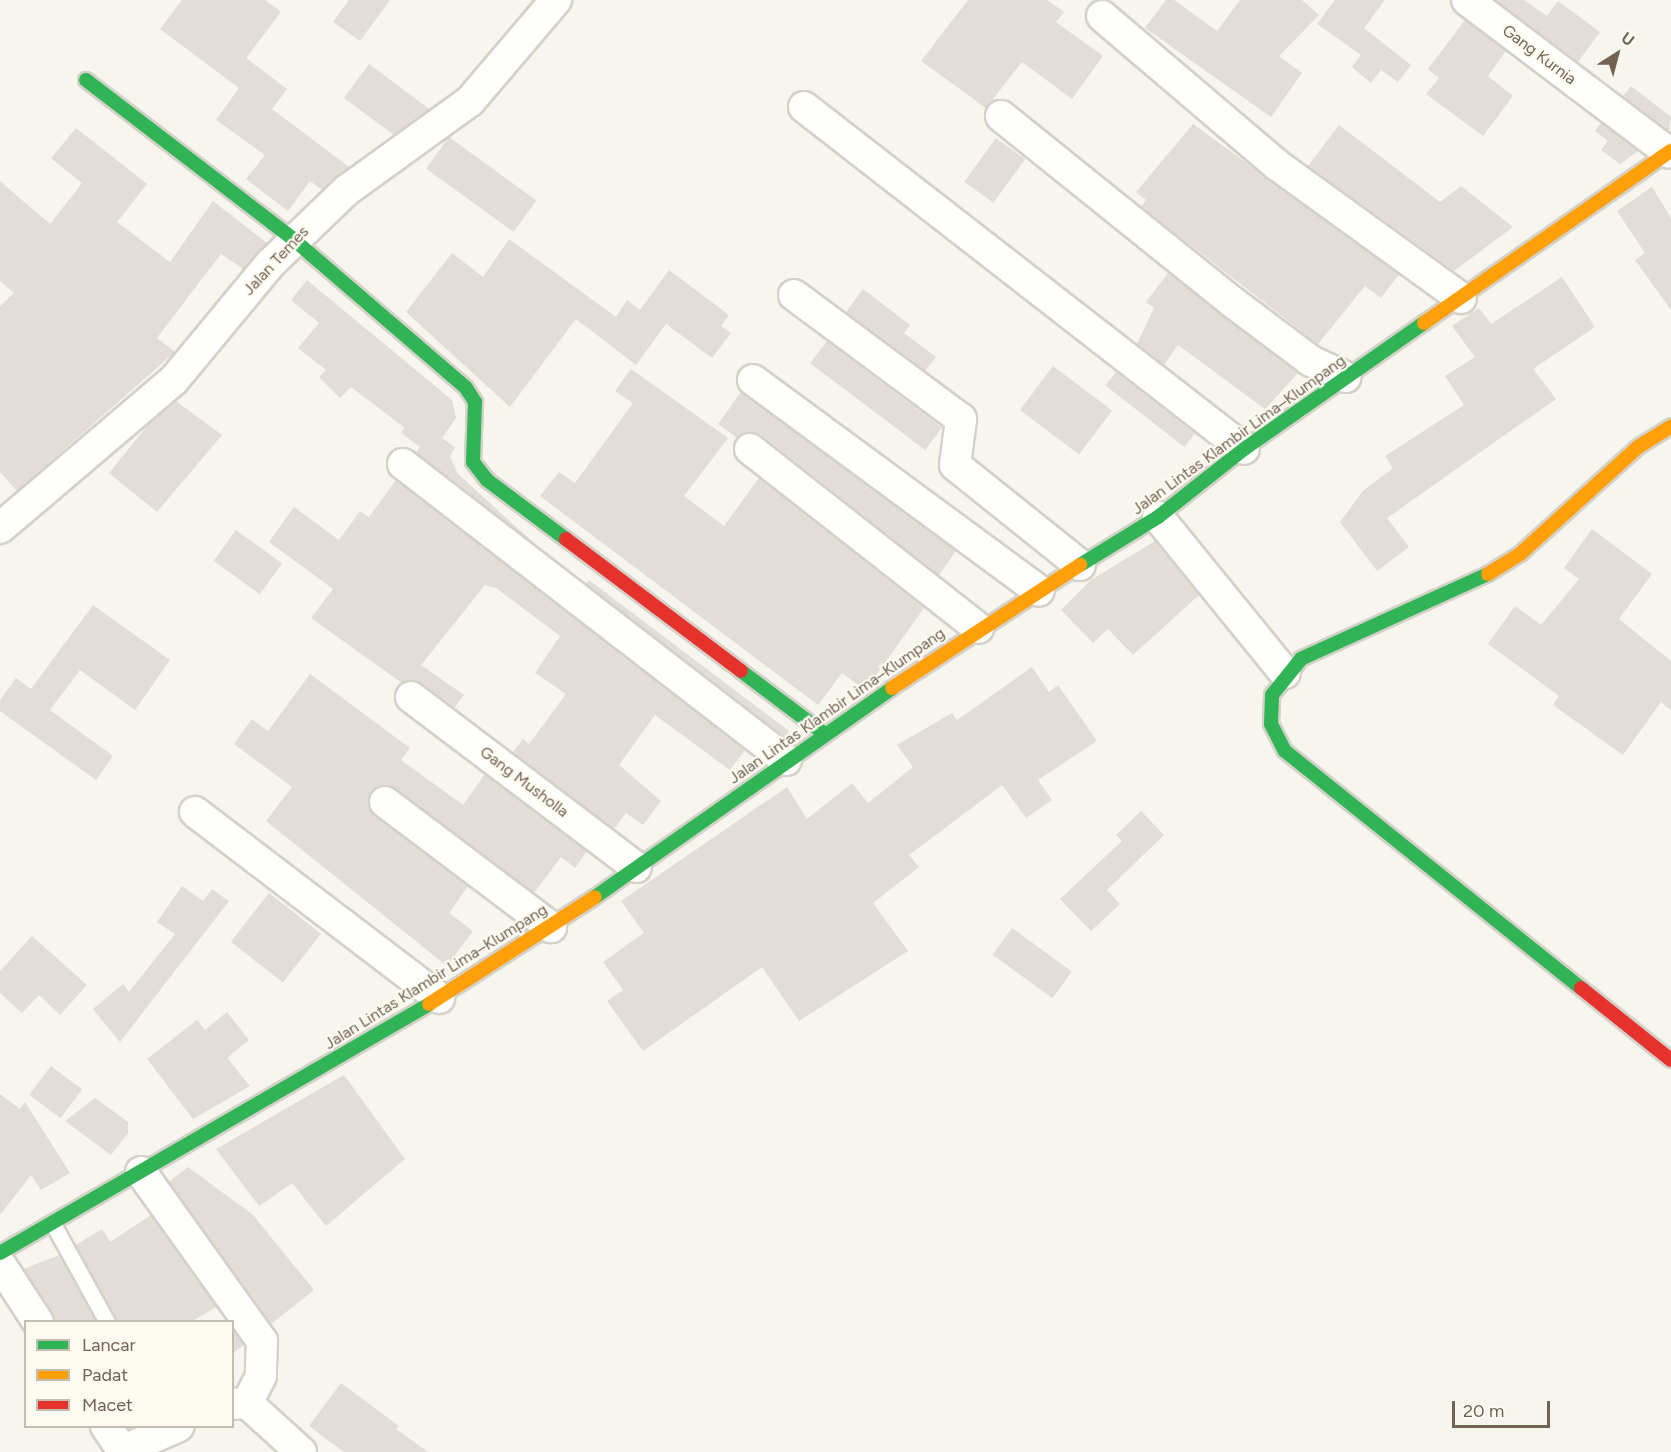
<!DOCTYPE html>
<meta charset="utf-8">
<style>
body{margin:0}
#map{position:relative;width:1671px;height:1452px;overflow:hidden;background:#f6f5ee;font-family:Figtree,sans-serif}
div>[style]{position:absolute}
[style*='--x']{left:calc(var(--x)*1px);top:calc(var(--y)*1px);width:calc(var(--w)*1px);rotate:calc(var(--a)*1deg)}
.building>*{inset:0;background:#e2ddd6;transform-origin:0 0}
.roads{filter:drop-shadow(2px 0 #d4d1c9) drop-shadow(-2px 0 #d4d1c9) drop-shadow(0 2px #d4d1c9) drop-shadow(0 -2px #d4d1c9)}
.lane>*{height:15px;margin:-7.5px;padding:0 7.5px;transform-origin:7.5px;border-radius:7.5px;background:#fefefc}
.street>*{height:30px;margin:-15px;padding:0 15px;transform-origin:15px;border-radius:15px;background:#fefefc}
.fast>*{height:14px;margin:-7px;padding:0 7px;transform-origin:7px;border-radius:7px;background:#30b455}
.slow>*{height:14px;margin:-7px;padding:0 7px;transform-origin:7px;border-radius:7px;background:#ff9f0a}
.jam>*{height:14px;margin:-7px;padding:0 7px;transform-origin:7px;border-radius:7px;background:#e5322d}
span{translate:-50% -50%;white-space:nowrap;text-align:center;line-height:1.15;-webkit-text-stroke:4.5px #fdfaf1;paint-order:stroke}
.street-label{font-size:16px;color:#736251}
.legend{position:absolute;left:24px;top:1320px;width:210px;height:108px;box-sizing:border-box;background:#fdfaf1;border:2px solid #c6bdb1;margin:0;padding:8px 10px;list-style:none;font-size:18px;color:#736251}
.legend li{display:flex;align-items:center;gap:12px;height:30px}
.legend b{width:30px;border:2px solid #c6bdb1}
.north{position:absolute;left:1587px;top:24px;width:60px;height:60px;-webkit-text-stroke:4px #fdfaf1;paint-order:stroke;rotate:36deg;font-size:16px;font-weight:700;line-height:24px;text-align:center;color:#736251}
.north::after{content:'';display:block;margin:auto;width:21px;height:27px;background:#736251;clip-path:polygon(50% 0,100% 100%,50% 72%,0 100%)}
.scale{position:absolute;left:1452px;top:1401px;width:98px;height:27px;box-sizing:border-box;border:3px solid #736251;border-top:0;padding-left:8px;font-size:18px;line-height:21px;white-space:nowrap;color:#736251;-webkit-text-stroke:4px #fdfaf1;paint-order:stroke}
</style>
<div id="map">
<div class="building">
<i style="clip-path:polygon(182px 0,265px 0,281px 12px,246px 58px,287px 89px,272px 109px,349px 167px,322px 190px,310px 181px,288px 211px,246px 179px,265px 155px,216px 120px,239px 88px,160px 29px)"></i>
<i style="clip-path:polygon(349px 0,390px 0,360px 41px,333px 22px)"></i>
<i style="clip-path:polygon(968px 0,1047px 0,1064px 12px,1056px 22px,1103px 56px,1072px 99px,1022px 62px,986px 108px,921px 61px)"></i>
<i style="clip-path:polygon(1166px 0,1174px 0,1217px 31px,1240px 0,1302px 0,1319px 15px,1279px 56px,1302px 73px,1271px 117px,1145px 28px)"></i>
<i style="clip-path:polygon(1335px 0,1385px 0,1364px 28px,1411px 65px,1398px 82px,1381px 70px,1371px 83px,1352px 67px,1361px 55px,1317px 24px)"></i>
<i style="clip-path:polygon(1496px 0,1524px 0,1547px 16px,1558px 1px,1600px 32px,1578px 62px)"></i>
<i style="clip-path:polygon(1465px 20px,1506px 51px,1488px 76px,1513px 96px,1483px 136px,1426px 94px,1439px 78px,1428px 69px)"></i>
<i style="clip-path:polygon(369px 64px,429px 109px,394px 135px,344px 98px)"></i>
<i style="clip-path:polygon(1631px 86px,1671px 117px,1669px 132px,1623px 96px)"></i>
<i style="clip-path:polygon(1601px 123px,1638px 151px,1620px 164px,1601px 150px,1608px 141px,1595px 131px)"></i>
<i style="clip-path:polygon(1193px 124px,1399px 274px,1381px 298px,1365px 286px,1318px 344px,1141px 207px,1146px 200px,1136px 192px)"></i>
<i style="clip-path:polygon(1339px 125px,1440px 202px,1461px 186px,1513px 227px,1454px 271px,1308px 166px)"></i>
<i style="clip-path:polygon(76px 128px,147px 184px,117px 222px,170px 262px,213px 201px,267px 243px,243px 269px,221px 254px,157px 338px,175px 352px,17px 491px,0 472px,0 306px,14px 293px,0 281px,0 181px,50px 224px,82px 183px,51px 158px)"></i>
<i style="left:449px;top:137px;width:108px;height:39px;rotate:36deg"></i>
<i style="left:996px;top:138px;width:36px;height:54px;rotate:36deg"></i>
<i style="clip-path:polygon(1652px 187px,1671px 218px,1671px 310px,1635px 260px,1645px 253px,1617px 211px)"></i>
<i style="clip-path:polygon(509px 239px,616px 317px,627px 300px,640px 310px,669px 270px,729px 315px,721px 326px,731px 333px,712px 358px,666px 324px,636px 365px,576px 319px,510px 407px,406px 312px,452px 253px,483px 277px)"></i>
<i style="clip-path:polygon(1168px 273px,1298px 373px,1265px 409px,1178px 345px,1164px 365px,1137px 344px,1154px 308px,1146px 302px)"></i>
<i style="clip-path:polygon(1562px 277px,1595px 327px,1533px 369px,1556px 399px,1387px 518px,1409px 547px,1377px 571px,1340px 522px,1363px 491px,1393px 468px,1385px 456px,1464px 405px,1445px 376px,1475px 357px,1452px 326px,1479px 308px,1491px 324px)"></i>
<i style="clip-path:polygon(307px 280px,452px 400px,456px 418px,442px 438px,455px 447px,450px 457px,458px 474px,535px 544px,416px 452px,420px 447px,401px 433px,405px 428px,351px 387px,340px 398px,319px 377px,326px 370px,298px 348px,319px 323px,291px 300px)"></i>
<i style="clip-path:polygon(863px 289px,910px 325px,904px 333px,936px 357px,925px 371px,846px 312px)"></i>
<i style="left:827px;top:341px;width:144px;height:28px;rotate:37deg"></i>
<i style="left:1053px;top:366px;width:74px;height:55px;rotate:37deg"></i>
<i style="clip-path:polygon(631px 369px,728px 438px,684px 496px,724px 526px,759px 478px,924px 608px,874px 678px,861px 687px,842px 673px,818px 705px,540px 496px,559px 472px,575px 483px,633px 403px,615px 391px)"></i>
<i style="left:1116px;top:372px;width:100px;height:17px;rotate:38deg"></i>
<i style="clip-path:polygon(741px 392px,956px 551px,939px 575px,761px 435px,752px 432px,737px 438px,718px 424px)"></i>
<i style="clip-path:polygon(176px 401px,222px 435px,157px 512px,109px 473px,147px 426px)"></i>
<i style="clip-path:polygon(396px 480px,745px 750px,730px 770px,655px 715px,619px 765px,661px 801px,643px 825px,626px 813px,614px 829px,513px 752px,523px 739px,529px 744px,566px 694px,535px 673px,560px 636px,496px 588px,485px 585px,421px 665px,464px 695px,454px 708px,421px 683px,402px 683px,311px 618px,333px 589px,269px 542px,294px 507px,339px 540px,360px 511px,369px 517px)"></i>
<i style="clip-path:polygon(1592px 529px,1652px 574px,1619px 619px,1671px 661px,1671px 710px,1661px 702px,1623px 755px,1553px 705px,1559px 696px,1488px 644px,1515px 606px,1541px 625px,1579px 579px,1564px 568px)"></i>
<i style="left:236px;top:530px;width:57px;height:38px;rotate:36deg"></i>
<i style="clip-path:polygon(1155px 541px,1199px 595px,1133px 655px,1108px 629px,1093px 643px,1061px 610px,1091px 580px)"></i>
<i style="clip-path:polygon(589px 580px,789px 731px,785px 737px,586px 584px)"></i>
<i style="clip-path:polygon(93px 605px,170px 660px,135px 710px,80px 670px,50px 710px,113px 756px,96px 780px,0 711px,0 700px,16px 678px,31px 689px)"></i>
<i style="clip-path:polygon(1032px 667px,1049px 692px,1058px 685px,1097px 741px,1038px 780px,1052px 800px,1026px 818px,1002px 785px,909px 855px,919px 867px,873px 903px,908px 951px,799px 1021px,762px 967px,643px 1051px,607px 1001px,623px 990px,603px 962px,644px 933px,621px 901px,787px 787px,807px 819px,852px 783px,868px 803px,913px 767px,897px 745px,952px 713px,957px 720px)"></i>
<i style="clip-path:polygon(310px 674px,410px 748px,401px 760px,463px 805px,485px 774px,587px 851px,575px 868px,561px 857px,534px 893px,395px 788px,387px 785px,372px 791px,368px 800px,374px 815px,468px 886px,449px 913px,473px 931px,447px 966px,266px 821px,292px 787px,234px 744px,252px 719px,268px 731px)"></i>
<i style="clip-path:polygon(1141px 811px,1164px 835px,1107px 890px,1120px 904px,1091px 931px,1060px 899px,1122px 841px,1116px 835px)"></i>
<i style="clip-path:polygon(182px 886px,203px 901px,212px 889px,229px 901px,120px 1042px,93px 1009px,123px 984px,129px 992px,175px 934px,157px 922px)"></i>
<i style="left:269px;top:893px;width:66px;height:62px;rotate:38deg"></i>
<i style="left:1012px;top:928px;width:74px;height:33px;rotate:36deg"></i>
<i style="clip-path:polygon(32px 936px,87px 985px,60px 1015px,39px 995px,22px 1013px,0 993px,0 971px)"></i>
<i style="clip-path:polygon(227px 1012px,249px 1040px,227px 1058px,250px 1086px,193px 1119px,147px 1059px,197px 1020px,205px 1030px)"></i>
<i style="left:51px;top:1066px;width:39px;height:36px;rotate:37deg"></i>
<i style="clip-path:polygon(344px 1075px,405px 1159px,326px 1226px,292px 1183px,259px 1206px,216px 1149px)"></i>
<i style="clip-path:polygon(0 1094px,20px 1109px,25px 1102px,70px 1173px,41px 1190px,31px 1175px,0 1215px)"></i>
<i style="clip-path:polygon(95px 1098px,128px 1122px,128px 1133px,111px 1155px,65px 1121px)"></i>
<i style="clip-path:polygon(188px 1167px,253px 1215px,314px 1290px,271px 1324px,169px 1182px)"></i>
<i style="clip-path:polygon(151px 1215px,216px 1307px,191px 1322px,117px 1322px,76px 1245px,102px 1229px,110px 1242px)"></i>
<i style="clip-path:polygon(59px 1255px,96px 1322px,55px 1322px,24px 1269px)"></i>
<i style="clip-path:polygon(232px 1329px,244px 1345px,232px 1354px)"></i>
<i style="clip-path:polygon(341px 1383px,399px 1426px,396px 1429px,428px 1452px,344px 1452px,309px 1426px)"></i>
</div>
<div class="roads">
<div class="lane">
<i style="--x:53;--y:1224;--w:112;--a:61.1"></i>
</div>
<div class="street">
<i style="--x:1467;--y:0;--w:253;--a:37.1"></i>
<i style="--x:1102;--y:16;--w:230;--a:40.4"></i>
<i style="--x:1277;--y:165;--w:227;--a:35.9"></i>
<i style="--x:804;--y:107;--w:557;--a:37.86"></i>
<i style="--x:1001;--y:116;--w:295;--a:38.8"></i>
<i style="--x:1231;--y:301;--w:100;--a:36.9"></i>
<i style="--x:1311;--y:361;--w:38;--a:25"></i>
<i style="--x:794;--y:295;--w:208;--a:36.6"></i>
<i style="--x:961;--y:419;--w:46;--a:97.4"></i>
<i style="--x:955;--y:465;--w:160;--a:38.7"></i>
<i style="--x:753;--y:380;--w:355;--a:36.4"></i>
<i style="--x:750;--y:449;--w:290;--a:38.1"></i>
<i style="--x:403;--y:464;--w:484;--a:37.7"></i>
<i style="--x:1158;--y:517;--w:201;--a:50.9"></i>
<i style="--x:0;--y:528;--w:228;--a:-40.4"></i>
<i style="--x:174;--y:380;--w:151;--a:-50.4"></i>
<i style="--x:270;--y:264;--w:107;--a:-43.9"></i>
<i style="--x:347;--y:190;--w:152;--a:-35.9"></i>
<i style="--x:470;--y:101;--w:133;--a:-49.6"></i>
<i style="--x:411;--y:697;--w:282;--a:37.1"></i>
<i style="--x:385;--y:802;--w:208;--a:37"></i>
<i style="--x:195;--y:812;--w:307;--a:37.3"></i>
<i style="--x:141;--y:1172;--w:208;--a:54.4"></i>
<i style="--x:262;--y:1341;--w:35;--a:92"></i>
<i style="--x:261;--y:1376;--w:30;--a:117"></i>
<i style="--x:0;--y:1264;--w:69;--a:56.8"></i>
<i style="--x:232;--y:1404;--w:15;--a:-4"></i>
<i style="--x:247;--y:1403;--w:73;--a:42.2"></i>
<i style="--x:106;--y:1426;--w:30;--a:56"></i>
<i style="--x:120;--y:1452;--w:64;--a:-23.8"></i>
</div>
<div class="fast">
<i style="--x:86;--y:80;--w:261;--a:37.5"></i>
<i style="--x:293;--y:239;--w:228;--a:40.7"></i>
<i style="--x:466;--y:388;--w:17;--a:57"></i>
<i style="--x:475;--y:402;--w:60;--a:91.9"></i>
<i style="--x:473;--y:462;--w:23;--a:52"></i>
<i style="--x:487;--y:480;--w:99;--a:36.8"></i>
<i style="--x:1080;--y:565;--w:92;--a:-31.6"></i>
<i style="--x:1158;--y:517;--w:110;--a:-38.3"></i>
<i style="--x:1244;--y:449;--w:220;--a:-35"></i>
<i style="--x:1488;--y:574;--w:205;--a:155.6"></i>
<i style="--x:1301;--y:659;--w:46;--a:128.9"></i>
<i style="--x:1272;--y:695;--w:29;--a:92"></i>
<i style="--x:1271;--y:724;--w:30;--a:63"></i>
<i style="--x:1285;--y:751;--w:379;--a:38.7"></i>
<i style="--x:741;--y:671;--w:105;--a:36.9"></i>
<i style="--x:595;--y:897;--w:363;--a:-35.1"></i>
<i style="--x:0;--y:1253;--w:496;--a:-30.1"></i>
</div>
<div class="slow">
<i style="--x:1424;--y:323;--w:301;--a:-34.9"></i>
<i style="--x:1488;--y:574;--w:38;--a:-32"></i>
<i style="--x:1520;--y:554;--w:159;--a:-42.2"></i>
<i style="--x:1638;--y:447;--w:39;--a:-32"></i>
<i style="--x:892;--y:688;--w:225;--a:-33.2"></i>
<i style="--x:429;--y:1004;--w:197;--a:-32.8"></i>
</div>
<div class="jam">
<i style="--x:566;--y:539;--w:219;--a:37"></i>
<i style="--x:1581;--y:988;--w:115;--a:38.7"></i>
</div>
</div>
<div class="street-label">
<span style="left:1539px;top:55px;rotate:37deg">Gang Kurnia</span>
<span style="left:276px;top:261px;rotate:-47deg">Jalan Temes</span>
<span style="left:1239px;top:435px;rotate:-36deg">Jalan Lintas Klambir Lima–Klumpang</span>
<span style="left:837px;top:706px;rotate:-35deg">Jalan Lintas Klambir Lima–Klumpang</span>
<span style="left:524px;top:782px;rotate:37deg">Gang Musholla</span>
<span style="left:436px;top:977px;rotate:-32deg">Jalan Lintas Klambir Lima–Klumpang</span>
</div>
<ul class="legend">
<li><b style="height:8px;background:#30b455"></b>Lancar</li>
<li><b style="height:8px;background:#ff9f0a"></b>Padat</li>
<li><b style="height:8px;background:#e5322d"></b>Macet</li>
</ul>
<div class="north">U</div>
<div class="scale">20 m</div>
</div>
